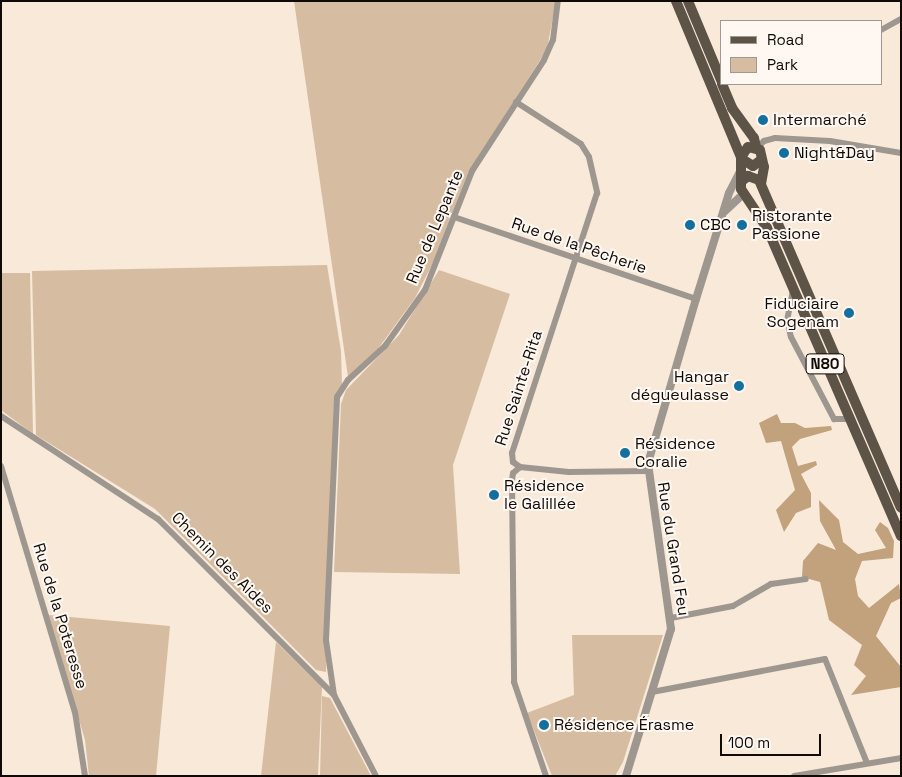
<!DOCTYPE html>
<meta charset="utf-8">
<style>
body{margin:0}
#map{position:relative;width:902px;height:777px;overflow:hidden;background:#f9e9d9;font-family:"Space Grotesk",sans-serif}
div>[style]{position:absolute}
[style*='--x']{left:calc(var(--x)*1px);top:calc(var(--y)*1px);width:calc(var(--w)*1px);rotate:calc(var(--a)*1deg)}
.green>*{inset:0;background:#d6bda2}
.forest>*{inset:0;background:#c2a17d}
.minor>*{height:6px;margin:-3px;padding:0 3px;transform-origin:3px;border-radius:3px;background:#9e9790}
.tertiary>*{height:8px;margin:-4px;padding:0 4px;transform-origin:4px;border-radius:4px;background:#9e9790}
.primary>*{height:10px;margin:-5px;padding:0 5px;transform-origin:5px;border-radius:5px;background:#5e5347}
.dots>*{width:14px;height:14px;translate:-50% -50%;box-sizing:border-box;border:2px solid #fff8f2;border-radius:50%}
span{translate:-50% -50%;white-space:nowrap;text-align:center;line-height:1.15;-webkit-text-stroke:4px #fff8f2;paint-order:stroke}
.shield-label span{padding:1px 4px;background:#fff8f2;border:1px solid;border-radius:4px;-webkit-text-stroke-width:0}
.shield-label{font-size:15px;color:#0f0a06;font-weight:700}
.poi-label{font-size:16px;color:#0f0a06}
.left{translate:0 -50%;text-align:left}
.right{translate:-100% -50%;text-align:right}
.street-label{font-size:16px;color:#0f0a06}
.frame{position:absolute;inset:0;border:2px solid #0f0a06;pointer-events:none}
.legend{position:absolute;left:720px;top:20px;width:162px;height:65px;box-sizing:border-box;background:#fff8f2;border:1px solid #9f9994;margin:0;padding:6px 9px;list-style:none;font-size:15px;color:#0f0a06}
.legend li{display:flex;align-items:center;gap:10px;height:25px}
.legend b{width:25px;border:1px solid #9f9994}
.scale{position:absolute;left:720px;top:734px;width:101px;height:22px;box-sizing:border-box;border:2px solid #0f0a06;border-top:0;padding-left:6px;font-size:15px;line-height:18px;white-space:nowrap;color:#0f0a06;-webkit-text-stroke:4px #fff8f2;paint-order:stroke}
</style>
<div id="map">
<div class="green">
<i style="clip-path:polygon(294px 1px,556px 1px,547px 49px,470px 171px,435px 259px,415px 298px,375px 353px,348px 377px)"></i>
<i style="clip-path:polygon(327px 265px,341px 351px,342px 385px,334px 403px,326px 672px,316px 670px,155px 509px,36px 435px,32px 271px)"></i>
<i style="clip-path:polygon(439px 270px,510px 294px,453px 465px,460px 574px,334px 572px,341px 404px,346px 390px,399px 335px)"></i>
<i style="clip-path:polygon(1px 273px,30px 273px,33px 434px,1px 410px)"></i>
<i style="clip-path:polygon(48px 615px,170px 626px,156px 776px,89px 776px,85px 740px)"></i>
<i style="clip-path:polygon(572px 635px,663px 635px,623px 762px,615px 776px,552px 776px,527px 713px,574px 695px)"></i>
<i style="clip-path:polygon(276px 642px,322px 687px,318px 776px,261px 776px)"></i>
<i style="clip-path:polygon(322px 696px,330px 698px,371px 776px,320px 776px)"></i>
</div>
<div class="forest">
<i style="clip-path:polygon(777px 414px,781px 423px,795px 423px,805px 428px,831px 426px,832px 430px,800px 439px,792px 447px,798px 466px,816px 461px,817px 465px,801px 474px,811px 493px,811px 507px,796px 513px,784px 532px,776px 510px,795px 490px,781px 441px,766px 443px,759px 423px)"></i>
<i style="clip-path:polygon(819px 500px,839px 520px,843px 542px,858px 554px,886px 548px,875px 530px,880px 522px,888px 528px,894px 541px,893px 558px,862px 561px,855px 579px,858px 596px,869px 608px,899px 584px,901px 598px,891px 603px,876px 636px,901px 667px,901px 687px,851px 695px,866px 676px,854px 665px,862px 645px,829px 620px,820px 582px,802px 577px,803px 561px,818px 543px,836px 550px,820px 521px)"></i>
</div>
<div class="minor">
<i style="--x:881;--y:30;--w:23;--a:-29"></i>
<i style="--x:516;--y:102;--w:77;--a:32.9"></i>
<i style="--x:581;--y:144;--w:15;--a:58"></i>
<i style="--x:589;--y:157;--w:37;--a:77"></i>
<i style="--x:597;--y:193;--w:274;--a:108.1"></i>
<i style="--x:512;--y:453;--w:9;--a:84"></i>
<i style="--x:513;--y:462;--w:9;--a:36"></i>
<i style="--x:757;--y:148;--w:10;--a:-45"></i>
<i style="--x:764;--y:141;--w:11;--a:-15"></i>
<i style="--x:775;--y:138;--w:55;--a:3.1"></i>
<i style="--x:830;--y:141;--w:72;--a:9.6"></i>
<i style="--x:454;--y:217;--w:256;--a:18.7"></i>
<i style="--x:793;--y:290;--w:31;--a:101"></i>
<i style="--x:787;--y:320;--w:17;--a:77"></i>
<i style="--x:791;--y:337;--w:93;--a:62.3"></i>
<i style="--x:834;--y:419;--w:14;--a:0"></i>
<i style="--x:1;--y:416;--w:188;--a:33.3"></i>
<i style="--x:158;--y:519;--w:249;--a:45"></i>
<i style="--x:334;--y:695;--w:91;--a:62.6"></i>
<i style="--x:1;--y:466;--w:257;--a:73.3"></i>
<i style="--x:75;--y:712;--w:65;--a:81.1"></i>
<i style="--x:520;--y:467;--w:9;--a:139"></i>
<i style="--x:513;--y:473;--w:7;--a:98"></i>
<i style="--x:512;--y:480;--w:202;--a:89.4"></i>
<i style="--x:514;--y:682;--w:99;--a:71.2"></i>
<i style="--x:520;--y:467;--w:49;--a:5.8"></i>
<i style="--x:569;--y:472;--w:78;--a:-0.7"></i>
<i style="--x:671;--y:618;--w:63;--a:-11"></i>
<i style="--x:733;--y:606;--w:44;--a:-30.1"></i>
<i style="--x:771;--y:584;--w:35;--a:-8"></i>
<i style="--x:652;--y:692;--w:176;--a:-10.8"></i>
<i style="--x:825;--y:659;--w:112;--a:68"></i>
<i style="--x:334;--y:695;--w:56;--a:-98.3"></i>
<i style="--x:326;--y:640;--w:243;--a:-87.4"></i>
<i style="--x:337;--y:397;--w:20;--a:-57"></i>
<i style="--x:348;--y:380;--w:50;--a:-42.6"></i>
<i style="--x:385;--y:346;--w:69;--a:-54.5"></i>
<i style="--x:425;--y:290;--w:128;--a:-68.4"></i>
<i style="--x:472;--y:171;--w:132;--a:-57"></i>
<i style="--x:544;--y:60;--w:22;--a:-66"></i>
<i style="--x:553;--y:40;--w:39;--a:-83"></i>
<i style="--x:794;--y:776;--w:109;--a:-9.5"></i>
</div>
<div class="tertiary">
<i style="--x:725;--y:211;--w:26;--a:-43"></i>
<i style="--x:626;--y:776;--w:154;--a:-73"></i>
<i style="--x:671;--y:629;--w:168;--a:-97.9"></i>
<i style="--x:648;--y:463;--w:171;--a:-73.7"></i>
<i style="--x:696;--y:299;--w:111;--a:-72.7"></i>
<i style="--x:729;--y:193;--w:25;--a:-63"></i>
</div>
<div class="primary">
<i style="--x:676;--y:1;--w:169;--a:67.4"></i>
<i style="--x:741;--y:157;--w:32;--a:90"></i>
<i style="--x:741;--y:189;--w:47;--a:56.3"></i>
<i style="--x:767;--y:228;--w:336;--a:66.5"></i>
<i style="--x:688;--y:1;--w:86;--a:67.3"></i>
<i style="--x:722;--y:84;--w:26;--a:67"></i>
<i style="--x:732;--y:108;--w:37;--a:54"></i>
<i style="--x:754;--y:138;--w:9;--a:77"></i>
<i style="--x:741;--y:157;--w:12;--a:-55"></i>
<i style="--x:748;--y:147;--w:12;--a:14"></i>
<i style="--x:760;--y:150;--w:17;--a:77"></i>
<i style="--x:764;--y:167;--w:17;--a:100"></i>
<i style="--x:742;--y:159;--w:13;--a:32"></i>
<i style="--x:753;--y:166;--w:10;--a:-37"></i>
<i style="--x:742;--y:181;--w:8;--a:-40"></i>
<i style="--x:748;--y:176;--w:12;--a:20"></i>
<i style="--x:759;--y:180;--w:357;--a:66.6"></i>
</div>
<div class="dots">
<i style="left:763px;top:120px;background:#136f9e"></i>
<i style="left:784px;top:153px;background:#136f9e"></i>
<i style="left:690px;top:225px;background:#136f9e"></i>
<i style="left:742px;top:225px;background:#136f9e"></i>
<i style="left:849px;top:313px;background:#136f9e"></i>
<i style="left:739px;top:386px;background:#136f9e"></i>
<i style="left:625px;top:453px;background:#136f9e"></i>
<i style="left:494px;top:495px;background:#136f9e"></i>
<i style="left:544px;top:725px;background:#136f9e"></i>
</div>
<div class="shield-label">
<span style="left:825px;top:364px">N80</span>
</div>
<div class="poi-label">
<span class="left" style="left:773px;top:120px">Intermarché</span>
<span class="left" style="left:794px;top:153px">Night&amp;Day</span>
<span class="left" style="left:752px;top:225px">Ristorante<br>Passione</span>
<span class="left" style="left:700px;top:225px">CBC</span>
<span class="right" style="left:839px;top:313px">Fiduciaire<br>Sogenam</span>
<span class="right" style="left:729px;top:386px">Hangar<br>dégueulasse</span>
<span class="left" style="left:635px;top:453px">Résidence<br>Coralie</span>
<span class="left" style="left:504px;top:495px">Résidence<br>le Galillée</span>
<span class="left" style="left:554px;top:725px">Résidence Érasme</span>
</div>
<div class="street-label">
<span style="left:435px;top:227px;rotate:-67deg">Rue de Lepante</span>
<span style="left:579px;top:246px;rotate:19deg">Rue de la Pêcherie</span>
<span style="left:519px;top:388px;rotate:-72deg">Rue Sainte-Rita</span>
<span style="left:673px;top:549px;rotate:81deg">Rue du Grand Feu</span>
<span style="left:222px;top:563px;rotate:45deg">Chemin des Aides</span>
<span style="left:60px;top:616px;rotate:73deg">Rue de la Poteresse</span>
</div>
<div class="frame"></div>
<ul class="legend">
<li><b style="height:6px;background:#5e5347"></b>Road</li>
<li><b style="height:14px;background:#d6bda2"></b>Park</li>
</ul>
<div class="scale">100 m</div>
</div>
